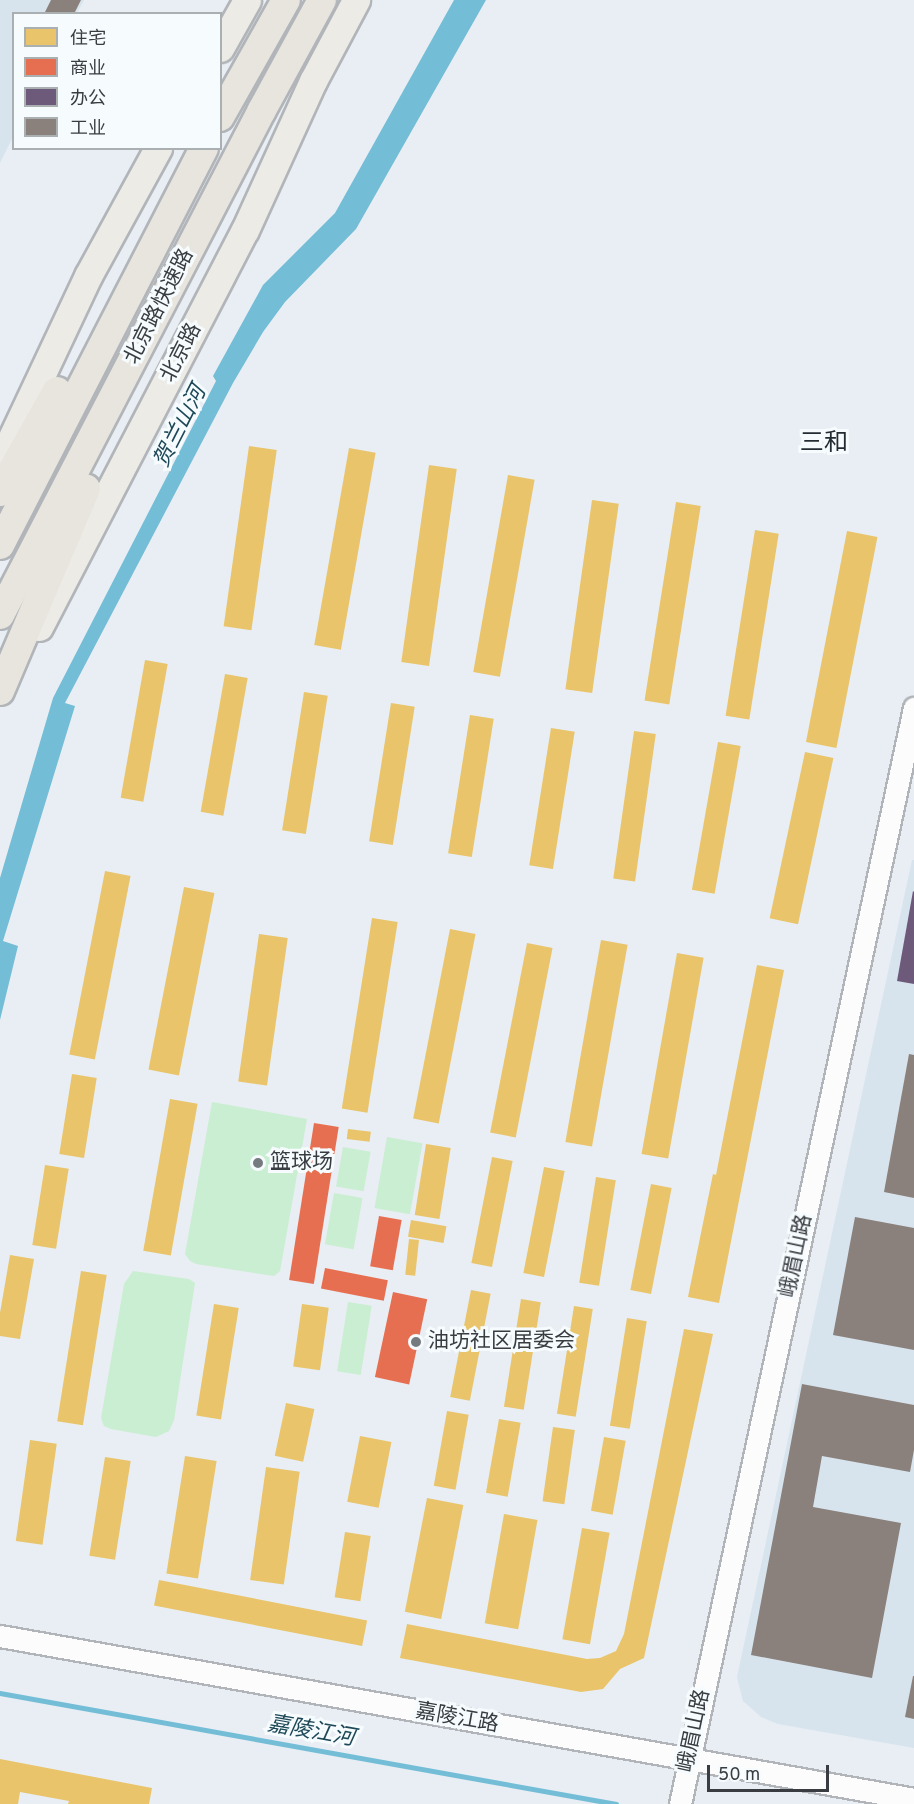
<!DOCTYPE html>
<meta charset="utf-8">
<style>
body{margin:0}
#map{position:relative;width:914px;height:1804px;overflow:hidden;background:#e8eef3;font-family:Overpass,"Noto Sans SC",sans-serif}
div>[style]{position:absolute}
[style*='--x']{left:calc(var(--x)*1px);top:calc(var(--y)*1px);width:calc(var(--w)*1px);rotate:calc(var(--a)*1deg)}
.built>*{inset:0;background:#d7e4ee}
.green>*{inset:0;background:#caeed1;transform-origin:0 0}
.water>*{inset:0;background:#74bdd6}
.homes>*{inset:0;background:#e9c46a;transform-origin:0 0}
.shops>*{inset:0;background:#e76f51;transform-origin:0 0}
.offices>*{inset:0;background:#6d597a}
.industry>*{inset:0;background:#8a817c}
.stream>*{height:4.5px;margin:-2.25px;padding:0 2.25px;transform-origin:2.25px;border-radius:2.25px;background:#74bdd6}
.roads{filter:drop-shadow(2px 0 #b1b5b9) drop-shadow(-2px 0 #b1b5b9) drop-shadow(0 2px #b1b5b9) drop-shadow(0 -2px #b1b5b9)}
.tertiary>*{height:21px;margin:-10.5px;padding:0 10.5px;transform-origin:10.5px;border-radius:10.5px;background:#fcfcfd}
.primary>*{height:27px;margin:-13.5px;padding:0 13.5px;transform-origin:13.5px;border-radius:13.5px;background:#edebe6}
.trunk>*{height:28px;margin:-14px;padding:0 14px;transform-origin:14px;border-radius:14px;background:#e8e5de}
.dots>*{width:16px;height:16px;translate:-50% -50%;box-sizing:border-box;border:3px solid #f6fbfe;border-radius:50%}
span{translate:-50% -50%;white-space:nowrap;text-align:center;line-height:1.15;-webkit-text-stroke:6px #f6fbfe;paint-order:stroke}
.street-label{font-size:21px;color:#393d41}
.poi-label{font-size:21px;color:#393d41}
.left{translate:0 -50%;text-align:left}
.water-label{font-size:22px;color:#1d4857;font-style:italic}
.quarter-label{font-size:24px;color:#242c33}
.legend{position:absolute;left:12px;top:12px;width:210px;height:138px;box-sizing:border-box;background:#f6fbfe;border:2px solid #aaafb2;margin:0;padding:8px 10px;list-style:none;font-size:18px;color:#393d41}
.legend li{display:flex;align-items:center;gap:12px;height:30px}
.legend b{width:30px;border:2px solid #aaafb2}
.scale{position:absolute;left:707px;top:1765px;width:122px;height:27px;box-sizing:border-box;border:3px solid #393d41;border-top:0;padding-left:8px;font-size:18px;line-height:21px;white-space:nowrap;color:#393d41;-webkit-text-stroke:4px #f6fbfe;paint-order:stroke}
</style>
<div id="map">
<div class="built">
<i style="clip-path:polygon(0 0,84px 0,77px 13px,14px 14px,13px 137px,0 163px)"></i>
<i style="clip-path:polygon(912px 860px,914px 860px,914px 1748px,778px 1724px,761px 1717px,743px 1701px,737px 1677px)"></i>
</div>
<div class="green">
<i style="clip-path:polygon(212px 1102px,307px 1119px,280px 1271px,274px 1276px,196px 1264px,190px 1261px,185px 1254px)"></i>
<i style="left:387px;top:1137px;width:36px;height:72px;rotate:10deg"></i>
<i style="left:343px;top:1147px;width:28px;height:40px;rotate:10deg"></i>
<i style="left:334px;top:1193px;width:29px;height:52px;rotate:10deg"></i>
<i style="clip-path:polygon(133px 1271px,189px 1279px,195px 1283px,174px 1420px,169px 1431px,156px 1437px,111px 1429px,104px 1426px,101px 1418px,124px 1284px)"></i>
<i style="left:348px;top:1302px;width:24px;height:70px;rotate:9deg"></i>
</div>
<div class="water">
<i style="clip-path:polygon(454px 0,486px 0,356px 229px,285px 302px,263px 332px,233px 383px,65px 703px,75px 706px,3px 941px,18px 946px,0 1020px,0 878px,53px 698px,216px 381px,213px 376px,263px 285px,335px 213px)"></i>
</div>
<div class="homes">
<i style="left:249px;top:446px;width:28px;height:182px;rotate:8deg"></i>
<i style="left:349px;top:448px;width:27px;height:200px;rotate:10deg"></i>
<i style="left:429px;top:465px;width:28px;height:199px;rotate:8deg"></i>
<i style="left:508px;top:475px;width:27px;height:200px;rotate:10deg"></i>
<i style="left:592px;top:500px;width:27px;height:191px;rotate:8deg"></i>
<i style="left:676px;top:502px;width:25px;height:201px;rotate:9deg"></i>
<i style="left:755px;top:530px;width:24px;height:188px;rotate:9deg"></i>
<i style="left:847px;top:531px;width:31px;height:215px;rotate:11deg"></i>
<i style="left:145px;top:660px;width:23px;height:140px;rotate:10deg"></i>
<i style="left:225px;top:674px;width:23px;height:140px;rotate:10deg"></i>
<i style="left:304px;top:692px;width:24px;height:140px;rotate:9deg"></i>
<i style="left:391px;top:703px;width:24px;height:140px;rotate:9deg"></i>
<i style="left:470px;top:715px;width:24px;height:140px;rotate:9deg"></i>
<i style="left:551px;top:728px;width:24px;height:139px;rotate:9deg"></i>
<i style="left:634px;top:731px;width:22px;height:149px;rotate:8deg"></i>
<i style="left:718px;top:742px;width:23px;height:150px;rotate:10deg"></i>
<i style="left:805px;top:752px;width:29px;height:170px;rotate:12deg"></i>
<i style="left:105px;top:871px;width:26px;height:187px;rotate:11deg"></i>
<i style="left:184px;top:887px;width:31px;height:186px;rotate:11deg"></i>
<i style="left:372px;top:918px;width:26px;height:193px;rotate:9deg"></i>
<i style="left:450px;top:929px;width:26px;height:193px;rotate:11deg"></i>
<i style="left:259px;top:934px;width:29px;height:149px;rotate:8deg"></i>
<i style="left:601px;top:940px;width:27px;height:205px;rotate:10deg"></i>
<i style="left:527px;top:943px;width:26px;height:193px;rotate:11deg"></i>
<i style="left:677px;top:953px;width:27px;height:204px;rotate:10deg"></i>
<i style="clip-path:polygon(757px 965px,784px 970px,719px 1303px,688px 1297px,713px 1174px,716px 1175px)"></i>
<i style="left:72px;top:1074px;width:25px;height:81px;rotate:9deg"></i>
<i style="left:170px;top:1099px;width:28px;height:154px;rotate:10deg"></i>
<i style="left:348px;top:1129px;width:23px;height:10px;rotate:7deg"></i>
<i style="left:426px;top:1144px;width:25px;height:72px;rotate:9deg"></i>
<i style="left:492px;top:1157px;width:21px;height:108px;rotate:11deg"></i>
<i style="left:45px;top:1165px;width:24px;height:81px;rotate:9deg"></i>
<i style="left:544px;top:1167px;width:21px;height:108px;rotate:11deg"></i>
<i style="left:596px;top:1177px;width:20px;height:107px;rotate:9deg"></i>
<i style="left:651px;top:1184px;width:21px;height:108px;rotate:11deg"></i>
<i style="left:411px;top:1220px;width:36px;height:17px;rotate:10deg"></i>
<i style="left:409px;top:1239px;width:10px;height:36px;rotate:6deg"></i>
<i style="clip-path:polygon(10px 1255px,34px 1259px,20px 1339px,0 1336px,0 1313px)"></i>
<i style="left:81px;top:1271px;width:26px;height:152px;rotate:9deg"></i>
<i style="left:471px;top:1290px;width:20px;height:109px;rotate:11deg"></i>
<i style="left:521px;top:1299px;width:20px;height:109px;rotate:9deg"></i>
<i style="left:214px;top:1304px;width:25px;height:113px;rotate:9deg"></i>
<i style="left:302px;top:1304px;width:27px;height:63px;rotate:8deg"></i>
<i style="left:574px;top:1306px;width:19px;height:109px;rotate:9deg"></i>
<i style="left:627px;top:1318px;width:20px;height:109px;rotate:9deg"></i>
<i style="clip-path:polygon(684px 1329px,713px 1334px,644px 1658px,620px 1669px,603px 1689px,581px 1692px,400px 1658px,407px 1624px,587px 1659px,600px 1658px,616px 1651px,624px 1634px)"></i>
<i style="left:286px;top:1403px;width:29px;height:54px;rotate:12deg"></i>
<i style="left:447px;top:1411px;width:22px;height:76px;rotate:10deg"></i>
<i style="left:499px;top:1419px;width:22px;height:75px;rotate:10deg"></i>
<i style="left:553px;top:1427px;width:22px;height:75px;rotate:8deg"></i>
<i style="left:360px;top:1436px;width:32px;height:67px;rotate:11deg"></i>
<i style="left:604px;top:1437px;width:22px;height:75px;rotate:10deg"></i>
<i style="left:30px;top:1440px;width:27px;height:102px;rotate:8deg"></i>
<i style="left:185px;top:1456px;width:32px;height:119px;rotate:9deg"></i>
<i style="left:105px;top:1457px;width:26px;height:100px;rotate:9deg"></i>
<i style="left:266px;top:1467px;width:34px;height:114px;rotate:8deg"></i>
<i style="left:427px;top:1498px;width:37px;height:116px;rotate:11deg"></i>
<i style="left:504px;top:1514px;width:34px;height:111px;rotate:10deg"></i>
<i style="left:582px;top:1528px;width:28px;height:113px;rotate:10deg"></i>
<i style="left:345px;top:1532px;width:26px;height:66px;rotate:9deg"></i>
<i style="left:159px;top:1580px;width:212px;height:26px;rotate:11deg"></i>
<i style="clip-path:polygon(0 1759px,152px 1788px,149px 1804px,68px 1804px,69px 1801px,20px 1792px,18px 1804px,0 1804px)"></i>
</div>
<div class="shops">
<i style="left:314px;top:1123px;width:25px;height:159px;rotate:9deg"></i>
<i style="left:379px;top:1216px;width:23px;height:51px;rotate:10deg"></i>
<i style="left:325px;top:1268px;width:64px;height:21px;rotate:11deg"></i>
<i style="left:393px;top:1292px;width:35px;height:87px;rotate:12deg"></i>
</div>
<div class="offices">
<i style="clip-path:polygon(913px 891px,914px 892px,914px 984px,897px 981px)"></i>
</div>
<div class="industry">
<i style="clip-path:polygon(51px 0,81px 0,74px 14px,44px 14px)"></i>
<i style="clip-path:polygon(909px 1054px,914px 1055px,914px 1198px,884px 1192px)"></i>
<i style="clip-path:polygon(855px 1217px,914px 1228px,914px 1350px,833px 1335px)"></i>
<i style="clip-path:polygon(802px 1384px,914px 1405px,914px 1450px,910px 1472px,822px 1456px,813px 1507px,901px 1523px,872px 1678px,751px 1655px)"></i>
<i style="clip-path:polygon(913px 1676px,914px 1676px,914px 1719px,905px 1717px)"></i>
</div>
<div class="stream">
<i style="--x:0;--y:1693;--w:626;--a:10.21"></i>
</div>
<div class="roads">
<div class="tertiary">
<i style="--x:0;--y:1636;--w:928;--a:10.11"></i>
<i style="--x:680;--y:1804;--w:1121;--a:-77.95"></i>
</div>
<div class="primary">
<i style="--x:220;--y:48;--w:55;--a:-60.6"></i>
<i style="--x:0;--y:463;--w:207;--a:-64.8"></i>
<i style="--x:88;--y:276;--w:146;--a:-61.3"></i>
<i style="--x:39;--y:627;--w:447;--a:-62.6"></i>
<i style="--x:245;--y:230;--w:164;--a:-65.5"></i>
<i style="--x:313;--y:81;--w:92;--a:-62"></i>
</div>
<div class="trunk">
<i style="--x:220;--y:117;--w:134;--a:-60.6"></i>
<i style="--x:0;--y:492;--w:116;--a:-60.6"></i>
<i style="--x:0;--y:545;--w:446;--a:-62.8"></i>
<i style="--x:0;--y:615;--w:569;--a:-62.58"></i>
<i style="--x:262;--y:110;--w:125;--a:-61.4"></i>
<i style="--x:0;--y:691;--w:220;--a:-67"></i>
</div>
</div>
<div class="dots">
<i style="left:258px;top:1163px;background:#767b7f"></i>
<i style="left:416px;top:1342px;background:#767b7f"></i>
</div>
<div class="street-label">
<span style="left:160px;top:307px;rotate:-63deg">北京路快速路</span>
<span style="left:182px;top:353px;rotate:-63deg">北京路</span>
<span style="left:797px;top:1256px;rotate:-78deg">峨眉山路</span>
<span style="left:457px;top:1719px;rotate:10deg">嘉陵江路</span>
<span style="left:695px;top:1731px;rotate:-78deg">峨眉山路</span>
</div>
<div class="poi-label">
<span class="left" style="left:270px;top:1163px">篮球场</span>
<span class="left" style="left:428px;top:1342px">油坊社区居委会</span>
</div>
<div class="water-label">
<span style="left:181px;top:427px;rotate:-63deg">贺兰山河</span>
<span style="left:311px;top:1732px;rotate:10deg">嘉陵江河</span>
</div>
<div class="quarter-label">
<span style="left:824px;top:445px">三和</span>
</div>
<ul class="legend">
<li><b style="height:16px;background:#e9c46a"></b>住宅</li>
<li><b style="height:16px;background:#e76f51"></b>商业</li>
<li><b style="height:16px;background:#6d597a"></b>办公</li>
<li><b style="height:16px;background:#8a817c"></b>工业</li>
</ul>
<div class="scale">50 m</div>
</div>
